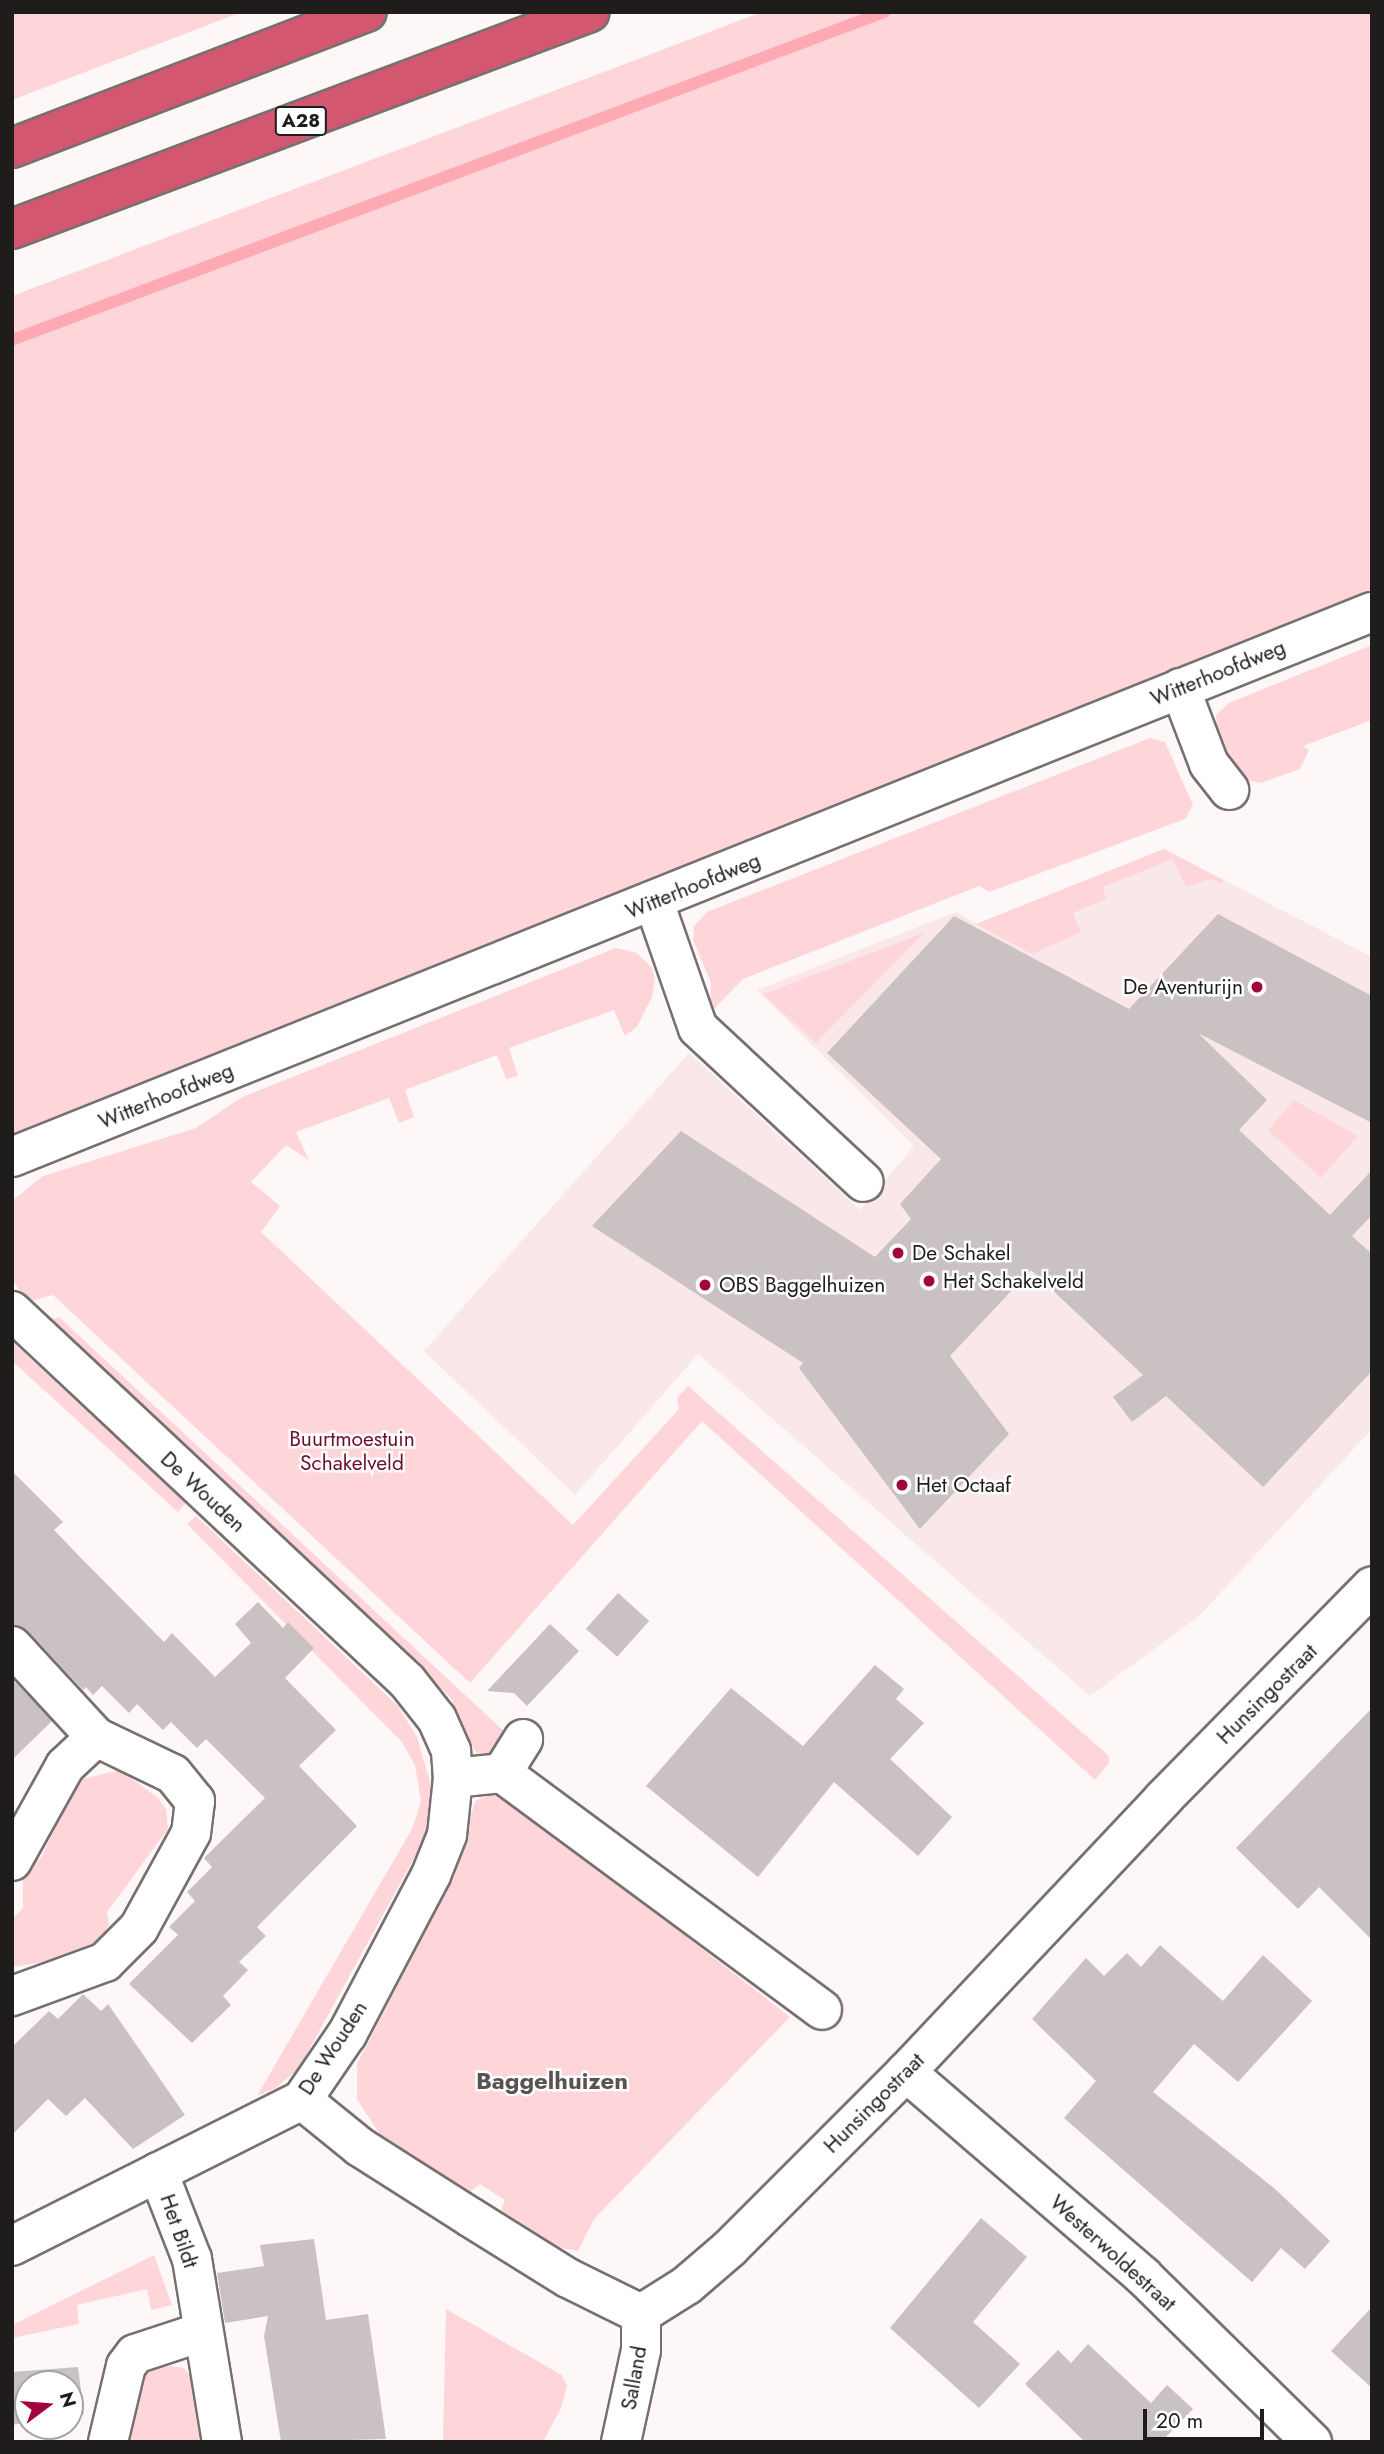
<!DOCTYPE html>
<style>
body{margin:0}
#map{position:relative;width:1384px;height:2454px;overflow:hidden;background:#fef7f7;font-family:Jost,sans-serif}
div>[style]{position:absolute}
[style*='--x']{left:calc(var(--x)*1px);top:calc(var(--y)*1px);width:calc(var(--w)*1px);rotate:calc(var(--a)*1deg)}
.built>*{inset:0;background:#f9e7e9}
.green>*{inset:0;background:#fed6da}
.stream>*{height:12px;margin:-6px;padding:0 6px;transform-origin:6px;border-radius:6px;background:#feaab5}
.building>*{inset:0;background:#cac1c2;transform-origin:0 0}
.roads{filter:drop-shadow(2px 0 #777070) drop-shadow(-2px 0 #777070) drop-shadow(0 2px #777070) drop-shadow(0 -2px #777070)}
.minor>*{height:38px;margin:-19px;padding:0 19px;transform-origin:19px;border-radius:19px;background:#fff}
.highway>*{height:38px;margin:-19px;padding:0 19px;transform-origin:19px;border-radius:19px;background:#d3586f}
.dots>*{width:19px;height:19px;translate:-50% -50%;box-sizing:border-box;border:4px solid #fff;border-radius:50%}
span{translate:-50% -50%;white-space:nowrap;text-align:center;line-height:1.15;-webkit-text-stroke:5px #fff;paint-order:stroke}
.shield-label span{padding:2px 5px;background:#fff;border:2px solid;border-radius:5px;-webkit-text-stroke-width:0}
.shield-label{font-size:19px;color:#1f1c1c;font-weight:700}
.street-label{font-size:21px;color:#1f1c1c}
.poi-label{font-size:21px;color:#1f1c1c}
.right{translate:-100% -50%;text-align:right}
.left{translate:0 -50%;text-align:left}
.park-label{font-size:21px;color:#6e0e2a}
.quarter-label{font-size:24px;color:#595253;font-weight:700}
.frame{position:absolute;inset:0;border:14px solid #1f1c1c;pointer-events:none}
.north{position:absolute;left:14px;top:2370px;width:70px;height:70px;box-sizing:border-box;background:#fff;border:2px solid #a5a4a4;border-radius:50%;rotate:74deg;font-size:19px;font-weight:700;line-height:28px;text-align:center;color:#1f1c1c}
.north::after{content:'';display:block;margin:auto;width:24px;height:32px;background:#a2053d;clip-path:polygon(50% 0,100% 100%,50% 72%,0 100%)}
.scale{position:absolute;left:1143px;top:2409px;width:121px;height:32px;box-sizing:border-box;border:4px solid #1f1c1c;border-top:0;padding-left:9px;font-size:21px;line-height:24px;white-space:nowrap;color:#1f1c1c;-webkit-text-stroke:5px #fff;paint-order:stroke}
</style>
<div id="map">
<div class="built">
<i style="clip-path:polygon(1164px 849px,1372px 957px,1372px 1429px,1199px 1616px,1090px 1696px,698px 1354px,575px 1495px,424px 1351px,689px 1053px,860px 1210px,914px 1146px,757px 990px,956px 912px,977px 924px)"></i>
</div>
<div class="green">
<i style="clip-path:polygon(12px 12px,242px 12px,12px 100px)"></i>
<i style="clip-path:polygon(762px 12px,1372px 12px,1372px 590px,12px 1134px,12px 296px)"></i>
<i style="clip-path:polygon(1372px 645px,1372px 720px,1303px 746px,1309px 750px,1300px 769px,1261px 783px,1240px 779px,1218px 739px,1216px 715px,1229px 703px)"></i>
<i style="clip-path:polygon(1150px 738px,1165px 742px,1193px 805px,1185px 819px,989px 892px,979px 886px,743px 979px,710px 1013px,711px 983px,693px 940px,694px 926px,707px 912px)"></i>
<i style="clip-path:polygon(1164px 849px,1223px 880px,1221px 884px,1210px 879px,1186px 887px,1173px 859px,1103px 887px,1106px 899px,1073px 913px,1081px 932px,1032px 954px,976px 924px)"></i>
<i style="clip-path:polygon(924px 933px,816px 1043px,763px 994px)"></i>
<i style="clip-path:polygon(616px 948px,637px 953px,652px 968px,655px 979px,652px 997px,637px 1027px,625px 1036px,614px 1010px,509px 1048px,518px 1076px,506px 1079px,497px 1055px,405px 1090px,414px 1117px,399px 1123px,389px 1098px,296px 1132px,309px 1160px,286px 1145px,251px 1182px,280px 1206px,261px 1232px,573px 1525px,679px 1409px,677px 1398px,688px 1386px,1109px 1756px,1109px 1763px,1095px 1780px,702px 1421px,470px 1683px,53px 1295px,26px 1302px,12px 1278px,12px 1201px,43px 1176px,196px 1128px,242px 1097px)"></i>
<i style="clip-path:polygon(1294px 1100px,1358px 1136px,1321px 1178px,1268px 1130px)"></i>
<i style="clip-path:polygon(59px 1317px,508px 1735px,489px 1758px,479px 1756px,474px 1749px,451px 1698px,48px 1321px)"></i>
<i style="clip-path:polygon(12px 1342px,186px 1503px,178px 1512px,12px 1361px)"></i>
<i style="clip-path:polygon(196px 1516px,398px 1706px,417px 1737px,436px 1802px,429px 1831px,299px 2068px,276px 2088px,257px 2096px,412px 1829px,421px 1801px,415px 1765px,401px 1741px,187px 1524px)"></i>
<i style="clip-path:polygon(120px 1770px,158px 1798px,166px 1809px,168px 1829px,107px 1912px,109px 1925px,93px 1949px,76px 1957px,12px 1967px,12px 1919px,23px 1908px,23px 1880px,29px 1866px,41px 1858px,78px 1780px)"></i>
<i style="clip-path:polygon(491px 1794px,509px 1799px,790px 2017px,594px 2219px,578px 2251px,561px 2248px,501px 2210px,505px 2200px,480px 2184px,467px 2194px,386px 2144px,357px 2099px,357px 2064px,455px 1874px,475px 1801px)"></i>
<i style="clip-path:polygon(154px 2255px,172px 2305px,151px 2310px,147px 2289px,77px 2305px,79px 2324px,12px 2338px,12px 2325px)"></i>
<i style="clip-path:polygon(446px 2309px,562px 2375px,567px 2386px,561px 2408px,543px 2442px,443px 2442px)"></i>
<i style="clip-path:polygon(170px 2366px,184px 2368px,192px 2379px,203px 2442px,126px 2442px,142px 2378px,154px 2369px)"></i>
</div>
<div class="stream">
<i style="--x:12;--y:340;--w:932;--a:-20.61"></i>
</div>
<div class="building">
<i style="clip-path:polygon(1218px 914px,1372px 996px,1372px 1123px,1198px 1033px,1267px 1100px,1239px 1130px,1330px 1215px,1372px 1170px,1372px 1215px,1352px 1236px,1372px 1254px,1372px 1371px,1263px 1487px,1166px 1396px,1132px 1422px,1113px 1397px,1143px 1375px,1031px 1270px,950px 1356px,1009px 1434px,920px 1529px,799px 1368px,803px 1363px,592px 1226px,681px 1131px,875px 1257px,911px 1219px,900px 1204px,941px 1159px,827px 1053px,954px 916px,1129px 1009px)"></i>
<i style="clip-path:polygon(12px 1471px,63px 1522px,54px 1530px,80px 1557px,164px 1642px,172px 1633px,215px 1677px,251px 1643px,235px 1624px,258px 1602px,283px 1628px,288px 1622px,314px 1648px,285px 1678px,336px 1730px,299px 1766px,357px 1826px,257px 1927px,266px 1936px,239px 1962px,248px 1970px,223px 1996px,231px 2005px,192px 2043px,129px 1984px,178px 1935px,169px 1927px,195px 1901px,187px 1892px,212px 1867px,204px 1858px,265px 1798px,206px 1739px,197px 1748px,171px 1722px,163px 1730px,137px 1704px,129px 1713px,102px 1686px,93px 1695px,86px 1687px,83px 1690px,28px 1631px,12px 1625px)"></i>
<i style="left:618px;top:1593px;width:42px;height:48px;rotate:42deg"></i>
<i style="clip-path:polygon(550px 1624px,579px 1651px,527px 1706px,514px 1693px,487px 1691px)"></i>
<i style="clip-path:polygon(875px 1665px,904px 1689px,896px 1699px,924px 1723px,890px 1759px,952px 1817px,918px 1856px,834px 1782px,758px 1877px,646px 1786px,731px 1688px,803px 1746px)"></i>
<i style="clip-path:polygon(12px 1679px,52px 1721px,12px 1760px)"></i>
<i style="clip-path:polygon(1372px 1708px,1372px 1940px,1319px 1887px,1298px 1909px,1236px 1848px)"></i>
<i style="clip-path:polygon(1160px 1945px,1223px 2001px,1263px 1955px,1312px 2001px,1238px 2082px,1194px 2044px,1153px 2092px,1274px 2188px,1330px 2241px,1305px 2269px,1281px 2248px,1252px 2282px,1064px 2118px,1096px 2081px,1032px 2019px,1086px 1958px,1104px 1976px,1127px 1953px,1141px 1967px)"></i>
<i style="clip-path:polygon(83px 1994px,101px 2011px,108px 2004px,185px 2115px,133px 2149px,85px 2098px,66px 2116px,48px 2099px,12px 2135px,12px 2047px,49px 2011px,58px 2019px)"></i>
<i style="clip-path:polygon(981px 2218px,1027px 2257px,973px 2322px,1020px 2364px,979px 2408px,890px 2328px)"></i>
<i style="clip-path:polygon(314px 2239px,326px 2320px,368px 2314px,386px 2439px,281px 2442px,264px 2336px,268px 2316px,225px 2323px,217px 2273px,264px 2266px,260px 2245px)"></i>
<i style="clip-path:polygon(1372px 2307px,1372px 2388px,1331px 2351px)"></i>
<i style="clip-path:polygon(1088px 2344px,1151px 2403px,1167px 2385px,1193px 2409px,1161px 2442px,1085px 2442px,1025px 2384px,1058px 2350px,1071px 2363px)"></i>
<i style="clip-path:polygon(78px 2367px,84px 2414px,70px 2416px,70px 2384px,28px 2384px,28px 2422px,12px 2425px,12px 2372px)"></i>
</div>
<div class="roads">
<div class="minor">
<i style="--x:1180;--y:688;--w:81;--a:69.1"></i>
<i style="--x:1209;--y:764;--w:33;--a:52"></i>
<i style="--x:654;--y:902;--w:133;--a:70.8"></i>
<i style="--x:698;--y:1028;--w:226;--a:42.9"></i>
<i style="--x:12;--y:1157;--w:1465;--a:-21.84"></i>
<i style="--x:12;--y:1311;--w:541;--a:43.13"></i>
<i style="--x:407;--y:1681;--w:48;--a:51.7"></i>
<i style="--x:437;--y:1719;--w:35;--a:66"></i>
<i style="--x:451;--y:1751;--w:27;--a:86"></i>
<i style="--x:453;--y:1778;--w:57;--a:96"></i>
<i style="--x:447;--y:1835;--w:43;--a:111.8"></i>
<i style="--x:431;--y:1875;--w:180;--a:117.8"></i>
<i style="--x:347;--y:2034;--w:80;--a:124.3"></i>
<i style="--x:302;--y:2100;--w:325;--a:153.3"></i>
<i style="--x:12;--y:1646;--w:124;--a:47.3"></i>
<i style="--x:96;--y:1737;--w:85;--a:25.7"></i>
<i style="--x:173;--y:1774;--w:35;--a:51"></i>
<i style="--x:195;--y:1801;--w:32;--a:97"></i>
<i style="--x:191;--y:1833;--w:108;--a:118.7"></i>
<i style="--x:139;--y:1928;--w:48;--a:135"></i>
<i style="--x:105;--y:1962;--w:99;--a:159.9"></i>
<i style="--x:502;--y:1773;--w:40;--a:-58"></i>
<i style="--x:453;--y:1778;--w:49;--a:-5.8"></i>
<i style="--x:502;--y:1773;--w:398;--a:36.5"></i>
<i style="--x:12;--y:1861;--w:109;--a:-60.8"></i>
<i style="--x:65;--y:1766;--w:42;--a:-43.1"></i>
<i style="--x:906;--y:2072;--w:313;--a:40.7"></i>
<i style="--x:1143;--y:2276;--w:237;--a:44.5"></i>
<i style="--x:302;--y:2100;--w:75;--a:39"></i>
<i style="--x:360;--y:2147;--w:130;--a:32.5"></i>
<i style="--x:470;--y:2217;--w:115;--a:31.9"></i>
<i style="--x:568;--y:2278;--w:81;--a:26.3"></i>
<i style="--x:158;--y:2172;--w:93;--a:68.7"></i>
<i style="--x:192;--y:2259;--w:185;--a:80.7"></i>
<i style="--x:641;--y:2314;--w:54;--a:-32.2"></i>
<i style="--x:687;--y:2285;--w:57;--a:-40.7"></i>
<i style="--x:730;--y:2248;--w:249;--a:-45"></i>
<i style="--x:906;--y:2072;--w:375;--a:-46.7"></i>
<i style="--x:1163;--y:1799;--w:298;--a:-45.5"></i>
<i style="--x:108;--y:2442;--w:78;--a:-76.7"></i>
<i style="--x:126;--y:2366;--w:15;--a:-53"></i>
<i style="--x:135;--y:2354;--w:71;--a:-18.2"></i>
<i style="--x:621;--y:2442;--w:94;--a:-77.7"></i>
<i style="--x:641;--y:2350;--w:36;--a:-90"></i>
</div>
<div class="highway">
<i style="--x:12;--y:148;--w:380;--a:-21"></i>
<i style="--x:12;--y:229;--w:617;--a:-20.58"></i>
</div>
</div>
<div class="dots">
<i style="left:1257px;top:987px;background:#a2053d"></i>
<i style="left:898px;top:1253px;background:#a2053d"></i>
<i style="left:929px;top:1281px;background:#a2053d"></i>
<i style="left:705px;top:1285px;background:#a2053d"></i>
<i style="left:902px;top:1485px;background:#a2053d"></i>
</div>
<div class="shield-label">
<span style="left:301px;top:121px">A28</span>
</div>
<div class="street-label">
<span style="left:1218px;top:673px;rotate:-22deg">Witterhoofdweg</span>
<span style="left:693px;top:886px;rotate:-22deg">Witterhoofdweg</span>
<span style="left:166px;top:1096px;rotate:-22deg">Witterhoofdweg</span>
<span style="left:203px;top:1492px;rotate:43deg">De Wouden</span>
<span style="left:1267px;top:1694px;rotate:-45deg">Hunsingostraat</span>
<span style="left:333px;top:2048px;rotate:-57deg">De Wouden</span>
<span style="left:874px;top:2103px;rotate:-45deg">Hunsingostraat</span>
<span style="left:179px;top:2231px;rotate:71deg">Het Bildt</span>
<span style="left:1113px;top:2253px;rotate:42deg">Westerwoldestraat</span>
<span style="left:634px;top:2378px;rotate:-80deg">Salland</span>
</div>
<div class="poi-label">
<span class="right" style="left:1243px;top:987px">De Aventurijn</span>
<span class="left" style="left:912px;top:1253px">De Schakel</span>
<span class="left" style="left:943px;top:1281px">Het Schakelveld</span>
<span class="left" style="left:719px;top:1285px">OBS Baggelhuizen</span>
<span class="left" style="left:916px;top:1485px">Het Octaaf</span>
</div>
<div class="park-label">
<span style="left:352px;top:1451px">Buurtmoestuin<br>Schakelveld</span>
</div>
<div class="quarter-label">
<span style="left:552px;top:2081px">Baggelhuizen</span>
</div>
<div class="frame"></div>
<div class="north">N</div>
<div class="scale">20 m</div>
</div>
